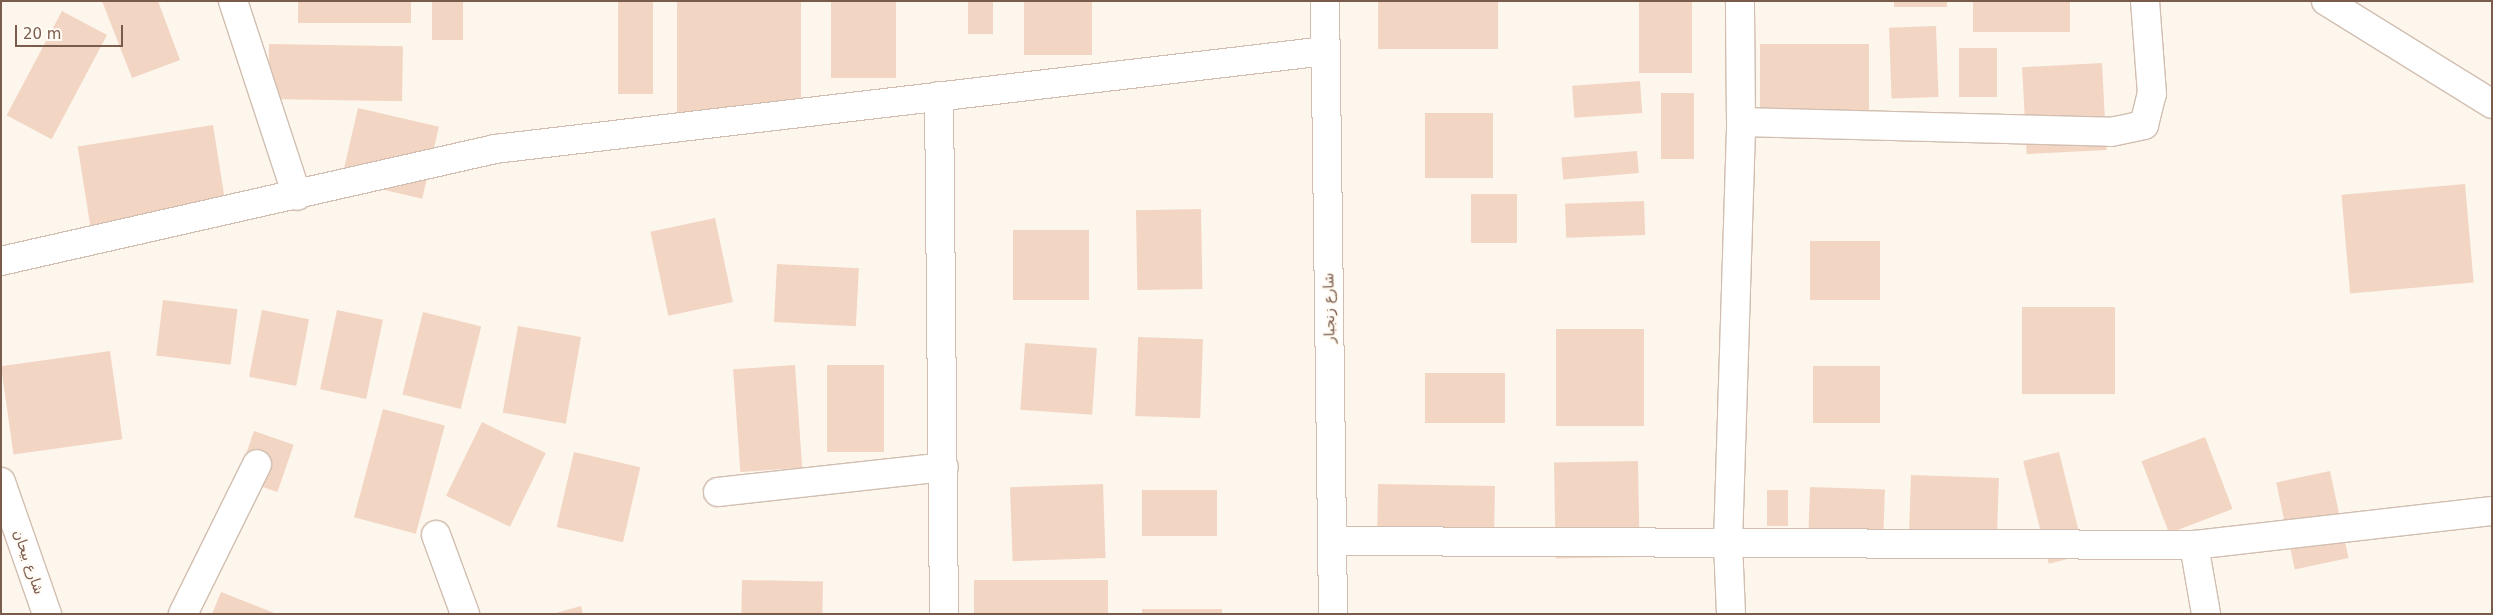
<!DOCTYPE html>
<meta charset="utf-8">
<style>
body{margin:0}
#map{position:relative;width:2493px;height:615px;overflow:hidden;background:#fdf6ec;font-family:"DejaVu Sans","Noto Sans Arabic",sans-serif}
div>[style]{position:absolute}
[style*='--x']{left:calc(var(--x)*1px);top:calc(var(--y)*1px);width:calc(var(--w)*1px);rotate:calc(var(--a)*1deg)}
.building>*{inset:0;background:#f3d5c3;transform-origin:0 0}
.roads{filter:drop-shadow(1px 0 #d1beb0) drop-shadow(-1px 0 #d1beb0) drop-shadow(0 1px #d1beb0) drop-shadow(0 -1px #d1beb0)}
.minor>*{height:28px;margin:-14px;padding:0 14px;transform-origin:14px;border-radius:14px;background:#fff}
span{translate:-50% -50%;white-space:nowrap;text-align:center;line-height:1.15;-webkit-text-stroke:4px #fffaf3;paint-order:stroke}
.street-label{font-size:14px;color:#7a5c4d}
.frame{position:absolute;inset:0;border:2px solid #7a5c4d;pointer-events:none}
.scale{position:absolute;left:15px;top:25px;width:108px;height:22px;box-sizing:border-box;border:2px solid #7a5c4d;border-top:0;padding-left:6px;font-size:15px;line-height:18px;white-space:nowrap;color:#7a5c4d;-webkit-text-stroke:4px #fffaf3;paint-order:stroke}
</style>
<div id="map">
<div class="building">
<i style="clip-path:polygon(102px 1px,158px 1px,180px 60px,132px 78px)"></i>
<i style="left:298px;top:1px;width:113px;height:22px"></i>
<i style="left:432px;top:1px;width:31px;height:39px"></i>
<i style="left:618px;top:1px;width:35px;height:93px"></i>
<i style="left:677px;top:1px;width:124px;height:112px"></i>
<i style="left:831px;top:1px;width:65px;height:77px"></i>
<i style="left:968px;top:1px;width:25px;height:33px"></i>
<i style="left:1024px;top:1px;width:68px;height:54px"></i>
<i style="left:1378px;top:1px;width:120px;height:48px"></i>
<i style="left:1639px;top:1px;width:53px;height:72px"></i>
<i style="left:1894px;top:1px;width:53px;height:6px"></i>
<i style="left:1973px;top:1px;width:97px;height:31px"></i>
<i style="left:62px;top:11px;width:51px;height:118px;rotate:28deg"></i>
<i style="left:1936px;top:26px;width:71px;height:47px;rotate:88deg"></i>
<i style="left:269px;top:44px;width:134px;height:55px;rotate:1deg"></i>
<i style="left:1760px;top:44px;width:109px;height:87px"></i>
<i style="left:1959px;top:48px;width:38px;height:49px"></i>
<i style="left:2102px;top:63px;width:87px;height:80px;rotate:87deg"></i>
<i style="left:1640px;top:81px;width:32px;height:68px;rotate:86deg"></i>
<i style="left:1661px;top:93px;width:33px;height:66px"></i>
<i style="left:358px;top:108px;width:83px;height:74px;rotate:13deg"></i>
<i style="left:1425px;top:113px;width:68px;height:65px"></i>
<i style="left:213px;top:125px;width:99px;height:137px;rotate:81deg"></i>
<i style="left:1637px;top:151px;width:22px;height:76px;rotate:85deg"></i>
<i style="left:2465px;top:184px;width:99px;height:124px;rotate:85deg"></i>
<i style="left:1471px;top:194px;width:46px;height:49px"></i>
<i style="left:1644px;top:201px;width:34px;height:79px;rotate:88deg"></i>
<i style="left:1201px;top:209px;width:80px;height:65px;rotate:89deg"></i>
<i style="left:715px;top:218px;width:86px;height:66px;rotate:78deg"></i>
<i style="left:1013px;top:230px;width:76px;height:70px"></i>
<i style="left:1810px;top:241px;width:70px;height:59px"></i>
<i style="left:777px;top:264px;width:82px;height:58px;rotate:3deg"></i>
<i style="left:163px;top:300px;width:75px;height:56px;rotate:7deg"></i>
<i style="left:2022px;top:307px;width:93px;height:87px"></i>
<i style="left:262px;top:310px;width:48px;height:68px;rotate:11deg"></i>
<i style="left:337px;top:310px;width:47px;height:81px;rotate:12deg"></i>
<i style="left:423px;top:312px;width:60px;height:85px;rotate:14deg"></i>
<i style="left:518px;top:326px;width:64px;height:88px;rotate:10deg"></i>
<i style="left:1556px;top:329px;width:88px;height:97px"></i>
<i style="left:1138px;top:337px;width:65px;height:79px;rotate:2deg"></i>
<i style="left:1025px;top:343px;width:72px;height:67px;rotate:4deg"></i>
<i style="left:110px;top:351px;width:89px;height:110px;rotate:82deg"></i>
<i style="left:795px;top:365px;width:103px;height:62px;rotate:86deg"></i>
<i style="left:827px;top:365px;width:57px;height:87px"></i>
<i style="left:1813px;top:366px;width:67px;height:57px"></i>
<i style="left:1425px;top:373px;width:80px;height:50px"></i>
<i style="left:383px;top:409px;width:64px;height:112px;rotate:15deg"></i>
<i style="left:482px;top:422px;width:71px;height:82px;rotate:26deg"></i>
<i style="left:254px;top:431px;width:42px;height:50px;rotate:19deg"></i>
<i style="left:2205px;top:437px;width:77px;height:68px;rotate:69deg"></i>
<i style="left:574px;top:452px;width:68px;height:77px;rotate:13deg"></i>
<i style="left:2059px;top:452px;width:106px;height:37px;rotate:76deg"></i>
<i style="left:1638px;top:461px;width:96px;height:84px;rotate:89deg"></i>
<i style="left:2330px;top:471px;width:89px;height:55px;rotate:78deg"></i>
<i style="left:1911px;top:475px;width:88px;height:66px;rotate:2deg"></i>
<i style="left:1103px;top:484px;width:74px;height:93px;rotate:88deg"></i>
<i style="left:1378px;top:484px;width:117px;height:63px;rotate:1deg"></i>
<i style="left:1810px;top:487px;width:75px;height:59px;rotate:2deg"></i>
<i style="left:1142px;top:490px;width:75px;height:46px"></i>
<i style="left:1767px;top:490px;width:21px;height:36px"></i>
<i style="left:742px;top:580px;width:81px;height:34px;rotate:1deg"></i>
<i style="left:974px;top:580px;width:134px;height:34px"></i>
<i style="clip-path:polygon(221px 592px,277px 614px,212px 614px)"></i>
<i style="clip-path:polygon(581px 606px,583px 614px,556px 614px,556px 613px)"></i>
<i style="left:1142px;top:609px;width:80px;height:5px"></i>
</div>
<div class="roads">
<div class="minor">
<i style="--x:233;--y:1;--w:205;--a:71.8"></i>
<i style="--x:1325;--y:1;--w:613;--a:89.25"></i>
<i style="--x:2326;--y:1;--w:195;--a:31.8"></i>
<i style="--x:939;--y:96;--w:518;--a:89.45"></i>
<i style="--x:1741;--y:122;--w:370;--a:1.5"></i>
<i style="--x:2111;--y:132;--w:34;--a:-12"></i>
<i style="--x:2144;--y:125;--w:32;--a:-76"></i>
<i style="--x:2152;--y:94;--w:93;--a:-94.3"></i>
<i style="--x:1;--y:261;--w:507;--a:-12.77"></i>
<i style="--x:495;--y:149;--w:836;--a:-6.73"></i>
<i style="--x:1;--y:482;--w:140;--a:70.8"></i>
<i style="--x:718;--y:492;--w:227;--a:-6.3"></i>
<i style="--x:436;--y:535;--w:84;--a:69.8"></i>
<i style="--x:1334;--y:541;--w:860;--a:0.27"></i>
<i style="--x:2194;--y:545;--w:300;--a:-6.5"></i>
<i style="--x:2194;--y:545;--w:70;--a:80.1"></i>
<i style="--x:183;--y:614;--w:167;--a:-63.7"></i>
<i style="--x:1731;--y:614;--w:71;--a:-92.4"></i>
<i style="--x:1728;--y:543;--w:421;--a:-88.2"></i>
<i style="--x:1741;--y:122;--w:121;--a:-90.5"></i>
</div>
</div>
<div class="street-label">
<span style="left:1329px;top:308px;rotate:-91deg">شارع زنجبار</span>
<span style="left:29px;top:562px;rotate:71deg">شارع بيحان</span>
</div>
<div class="frame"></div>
<div class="scale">20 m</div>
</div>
